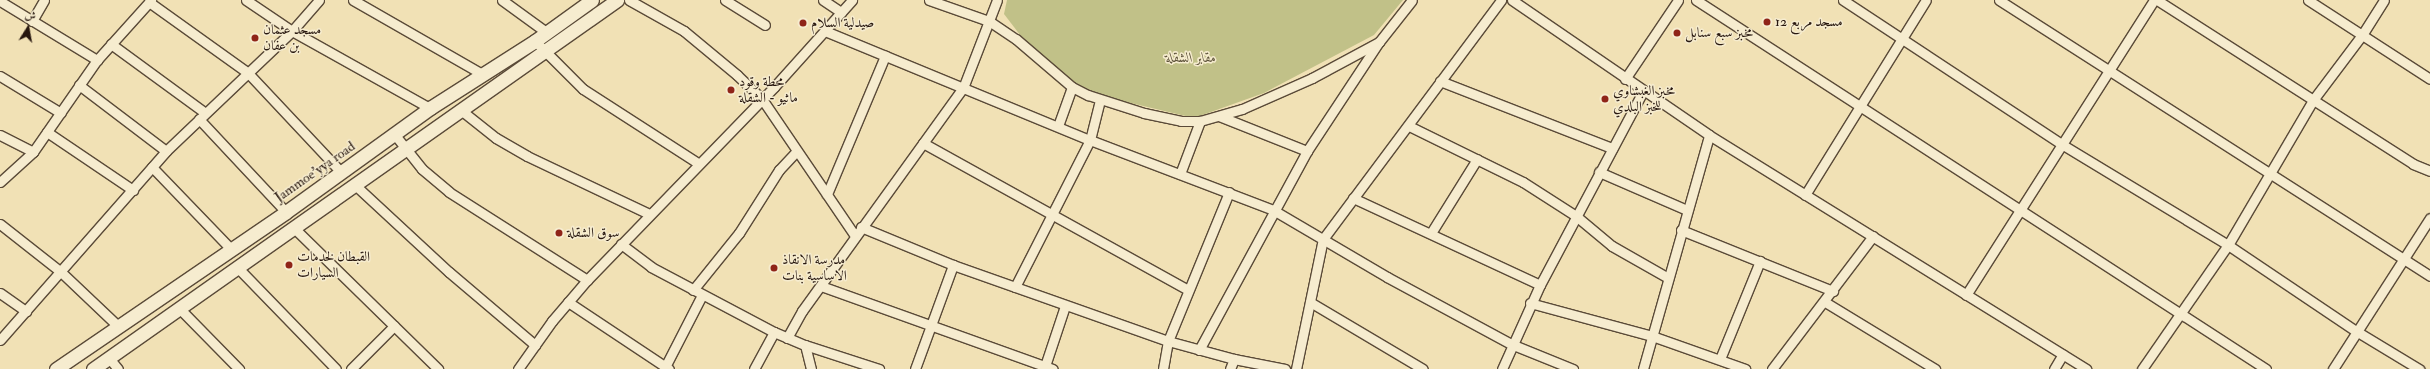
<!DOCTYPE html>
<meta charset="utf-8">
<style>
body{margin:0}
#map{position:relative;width:2430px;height:369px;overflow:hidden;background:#f1e1b5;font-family:"IM FELL Double Pica",Amiri,serif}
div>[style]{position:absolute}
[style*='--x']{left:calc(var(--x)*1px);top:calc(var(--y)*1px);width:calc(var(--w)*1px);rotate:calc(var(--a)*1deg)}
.green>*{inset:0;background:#c1c188}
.roads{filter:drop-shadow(1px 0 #5a4a38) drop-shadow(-1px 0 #5a4a38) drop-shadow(0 1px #5a4a38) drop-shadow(0 -1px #5a4a38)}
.street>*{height:9px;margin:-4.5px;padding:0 4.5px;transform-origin:4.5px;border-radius:4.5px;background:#f6eccf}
.secondary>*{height:13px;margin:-6.5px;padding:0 6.5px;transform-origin:6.5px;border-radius:6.5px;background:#f6eccf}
.dots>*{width:11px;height:11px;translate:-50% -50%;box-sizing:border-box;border:2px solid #f6eccf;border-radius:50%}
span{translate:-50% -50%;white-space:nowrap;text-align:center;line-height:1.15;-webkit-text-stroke:3px #f6eccf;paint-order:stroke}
.poi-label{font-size:14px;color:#27170f}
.left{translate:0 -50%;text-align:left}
.park-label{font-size:14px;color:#5d5239;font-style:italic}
.street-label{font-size:14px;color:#27170f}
.north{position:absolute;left:8px;top:8px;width:40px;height:40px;-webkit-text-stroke:3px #f6eccf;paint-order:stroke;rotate:11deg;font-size:11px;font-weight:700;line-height:16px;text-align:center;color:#27170f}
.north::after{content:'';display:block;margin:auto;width:14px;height:18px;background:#27170f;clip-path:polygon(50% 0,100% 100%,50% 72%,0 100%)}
</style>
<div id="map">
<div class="green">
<i style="clip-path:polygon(1007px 0,1403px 0,1374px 35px,1264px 93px,1194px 118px,1080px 91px,1033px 52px,1004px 14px)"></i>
</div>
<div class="roads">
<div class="street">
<i style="--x:246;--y:0;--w:55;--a:34"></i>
<i style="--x:292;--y:31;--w:158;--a:29.2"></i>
<i style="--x:353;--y:0;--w:149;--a:29.8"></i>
<i style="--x:502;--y:0;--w:54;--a:36"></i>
<i style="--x:629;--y:0;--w:63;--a:29.4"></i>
<i style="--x:684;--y:31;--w:69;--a:39.7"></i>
<i style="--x:737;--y:75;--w:35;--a:44"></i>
<i style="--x:762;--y:99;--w:166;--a:55.8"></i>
<i style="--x:725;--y:0;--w:47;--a:32"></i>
<i style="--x:823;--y:0;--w:22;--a:34"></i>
<i style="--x:929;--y:0;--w:64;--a:19.3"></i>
<i style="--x:989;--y:21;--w:32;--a:34"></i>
<i style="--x:1016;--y:39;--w:74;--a:40.6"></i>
<i style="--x:1072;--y:87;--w:18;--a:27"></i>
<i style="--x:1088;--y:95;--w:59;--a:17.8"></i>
<i style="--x:1144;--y:113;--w:38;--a:12"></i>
<i style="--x:1181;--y:121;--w:19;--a:0"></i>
<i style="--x:1200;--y:121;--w:44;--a:-15.9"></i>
<i style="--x:1242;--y:109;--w:77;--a:-23.9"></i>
<i style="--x:1312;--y:78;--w:76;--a:-28.2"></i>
<i style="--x:1512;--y:0;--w:239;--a:34.4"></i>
<i style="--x:1709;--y:135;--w:444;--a:31.8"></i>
<i style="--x:1696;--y:0;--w:679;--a:32.92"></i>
<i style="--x:1843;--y:0;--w:263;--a:33.4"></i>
<i style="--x:2063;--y:145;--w:193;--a:31.2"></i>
<i style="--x:2228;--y:245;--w:154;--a:33.9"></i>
<i style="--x:2356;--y:331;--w:74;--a:31.1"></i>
<i style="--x:1999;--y:0;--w:512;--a:32.63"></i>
<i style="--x:2157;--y:0;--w:304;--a:32.6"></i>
<i style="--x:2413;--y:164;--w:18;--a:22"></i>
<i style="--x:2308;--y:0;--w:145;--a:32.9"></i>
<i style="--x:0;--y:1;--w:114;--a:31.3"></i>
<i style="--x:149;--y:2;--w:122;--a:35.6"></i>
<i style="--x:248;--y:73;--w:137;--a:46.8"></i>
<i style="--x:32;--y:21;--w:24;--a:-60"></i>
<i style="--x:825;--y:31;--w:287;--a:22.4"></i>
<i style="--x:1090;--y:140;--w:196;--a:20.9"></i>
<i style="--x:1273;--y:210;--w:132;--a:30.4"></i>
<i style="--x:1387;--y:277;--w:141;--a:28.4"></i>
<i style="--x:1511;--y:344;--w:67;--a:22"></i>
<i style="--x:535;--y:41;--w:68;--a:45"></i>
<i style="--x:583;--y:89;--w:137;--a:32.8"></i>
<i style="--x:111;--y:44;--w:115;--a:36.2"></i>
<i style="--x:0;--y:76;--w:71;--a:31.2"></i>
<i style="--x:1625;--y:79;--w:95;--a:-56.1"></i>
<i style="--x:1440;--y:81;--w:185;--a:21.3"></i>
<i style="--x:79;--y:85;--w:109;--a:37.2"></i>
<i style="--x:462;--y:111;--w:43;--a:38.5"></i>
<i style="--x:496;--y:138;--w:36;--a:30"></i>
<i style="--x:527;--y:156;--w:135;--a:25.4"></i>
<i style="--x:1219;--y:116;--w:95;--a:21.7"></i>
<i style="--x:199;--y:119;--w:127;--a:46.9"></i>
<i style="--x:1058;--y:126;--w:41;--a:-70.3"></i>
<i style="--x:1409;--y:126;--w:127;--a:26.2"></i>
<i style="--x:1523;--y:182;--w:63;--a:32.7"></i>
<i style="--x:1576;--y:216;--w:47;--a:39.8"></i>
<i style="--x:1612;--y:246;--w:64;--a:29.7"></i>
<i style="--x:47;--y:132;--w:104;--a:34"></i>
<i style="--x:0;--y:135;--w:37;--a:27"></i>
<i style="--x:395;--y:135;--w:43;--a:51.5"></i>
<i style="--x:422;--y:169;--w:35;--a:40"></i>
<i style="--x:449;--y:192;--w:164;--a:32.5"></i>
<i style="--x:923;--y:143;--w:303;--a:29"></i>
<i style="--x:152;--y:167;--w:114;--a:46.1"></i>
<i style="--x:1599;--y:172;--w:96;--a:23.4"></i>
<i style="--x:1180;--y:174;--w:57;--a:-69.3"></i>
<i style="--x:0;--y:182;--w:45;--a:-42.3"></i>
<i style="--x:33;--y:152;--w:112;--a:-55.2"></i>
<i style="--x:97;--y:60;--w:81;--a:-48"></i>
<i style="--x:355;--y:185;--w:128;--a:42.8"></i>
<i style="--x:449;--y:272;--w:113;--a:40.3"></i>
<i style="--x:827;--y:194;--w:150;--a:-67.2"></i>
<i style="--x:1805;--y:195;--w:229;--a:-58.2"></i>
<i style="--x:1353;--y:198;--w:206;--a:24.9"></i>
<i style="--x:0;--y:224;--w:78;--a:38.2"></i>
<i style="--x:61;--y:272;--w:79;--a:43.5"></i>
<i style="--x:861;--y:227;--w:100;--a:22.4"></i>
<i style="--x:953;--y:265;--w:228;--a:19.5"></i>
<i style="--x:1168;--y:341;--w:68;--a:15.3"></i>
<i style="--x:1234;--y:359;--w:52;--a:11.1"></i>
<i style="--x:294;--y:228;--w:202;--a:44.4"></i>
<i style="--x:1681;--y:230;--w:164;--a:21.9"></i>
<i style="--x:1431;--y:233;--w:87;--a:-58.1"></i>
<i style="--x:621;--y:244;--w:38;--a:37"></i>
<i style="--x:651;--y:267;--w:139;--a:27.9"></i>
<i style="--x:774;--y:332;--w:34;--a:23"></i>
<i style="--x:805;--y:345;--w:25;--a:76"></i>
<i style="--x:237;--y:267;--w:142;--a:45.9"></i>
<i style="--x:821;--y:286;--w:246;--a:19.7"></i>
<i style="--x:1015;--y:287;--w:165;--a:-63"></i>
<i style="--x:1090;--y:140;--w:41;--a:-76"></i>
<i style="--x:693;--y:290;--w:73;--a:-51.1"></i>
<i style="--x:739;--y:233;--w:75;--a:-57.6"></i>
<i style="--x:779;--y:170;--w:25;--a:-47"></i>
<i style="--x:0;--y:293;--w:32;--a:35"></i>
<i style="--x:1966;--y:295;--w:350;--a:-57.5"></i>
<i style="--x:568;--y:302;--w:121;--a:33.6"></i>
<i style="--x:1310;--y:302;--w:131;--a:30.7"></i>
<i style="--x:1825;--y:302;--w:129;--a:31.3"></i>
<i style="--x:1530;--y:303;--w:126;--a:15.1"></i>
<i style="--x:1652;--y:336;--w:99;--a:19.5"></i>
<i style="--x:179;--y:308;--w:86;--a:45.5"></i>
<i style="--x:787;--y:338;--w:31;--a:-61"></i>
<i style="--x:802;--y:311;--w:275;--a:-54.2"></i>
<i style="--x:963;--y:88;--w:94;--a:-68.9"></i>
<i style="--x:0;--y:340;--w:252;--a:-48.7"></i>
<i style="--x:166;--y:151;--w:174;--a:-43.6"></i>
<i style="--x:292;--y:31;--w:41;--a:-48.9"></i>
<i style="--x:805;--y:345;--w:78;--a:18"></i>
<i style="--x:1199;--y:350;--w:226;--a:-61.5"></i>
<i style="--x:1307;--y:151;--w:131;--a:-56.6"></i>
<i style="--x:1379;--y:42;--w:53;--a:-51.8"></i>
<i style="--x:109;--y:358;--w:14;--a:51"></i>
<i style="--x:1720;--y:359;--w:106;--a:-67.8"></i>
<i style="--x:351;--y:369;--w:61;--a:-45"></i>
<i style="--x:518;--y:369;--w:59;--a:-54.7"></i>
<i style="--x:552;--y:321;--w:54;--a:-49.5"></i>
<i style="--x:587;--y:280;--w:269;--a:-45.9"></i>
<i style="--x:774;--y:87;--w:117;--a:-48.1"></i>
<i style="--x:664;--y:369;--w:83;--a:-62.8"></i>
<i style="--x:754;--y:369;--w:42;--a:-61.6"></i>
<i style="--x:915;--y:369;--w:111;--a:-69.9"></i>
<i style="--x:1044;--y:369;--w:66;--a:-71.6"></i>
<i style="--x:1163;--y:369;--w:28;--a:-80"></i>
<i style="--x:1168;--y:341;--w:161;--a:-67.7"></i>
<i style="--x:1230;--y:369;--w:11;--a:-68"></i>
<i style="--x:1296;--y:369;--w:133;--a:-78.3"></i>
<i style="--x:1323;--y:239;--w:298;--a:-53.3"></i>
<i style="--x:1502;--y:369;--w:92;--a:-65.7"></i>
<i style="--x:1540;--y:285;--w:220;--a:-62"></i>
<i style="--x:1643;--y:369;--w:243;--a:-74.2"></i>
<i style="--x:1772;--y:369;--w:167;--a:-52.8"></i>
<i style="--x:2054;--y:369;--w:17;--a:-59"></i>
<i style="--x:2142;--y:369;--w:151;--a:-55.3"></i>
<i style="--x:2228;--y:245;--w:168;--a:-59.6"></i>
<i style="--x:2313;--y:100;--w:81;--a:-53"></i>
<i style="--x:2362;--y:35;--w:41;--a:-57.8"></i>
<i style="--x:2333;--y:369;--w:179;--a:-57.3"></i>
</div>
<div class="secondary">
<i style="--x:56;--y:369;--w:278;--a:-34.3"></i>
<i style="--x:286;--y:212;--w:178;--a:-35.8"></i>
<i style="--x:430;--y:108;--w:125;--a:-32.5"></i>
<i style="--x:535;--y:41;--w:70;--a:-35.7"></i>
<i style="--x:93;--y:369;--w:641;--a:-35.15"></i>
</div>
</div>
<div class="dots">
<i style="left:1767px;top:22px;background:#8f2418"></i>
<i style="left:803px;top:23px;background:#8f2418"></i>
<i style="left:1677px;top:33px;background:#8f2418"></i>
<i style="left:255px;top:38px;background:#8f2418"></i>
<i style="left:731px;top:90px;background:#8f2418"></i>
<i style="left:1605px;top:99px;background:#8f2418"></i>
<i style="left:559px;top:233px;background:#8f2418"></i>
<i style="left:289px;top:265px;background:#8f2418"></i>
<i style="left:774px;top:268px;background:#8f2418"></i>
</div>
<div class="poi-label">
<span class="left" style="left:1775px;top:22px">مسجد مربع 12</span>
<span class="left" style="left:811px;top:23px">صيدلية السلام</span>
<span class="left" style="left:263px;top:38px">مسجد عثمان<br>بن عفان</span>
<span class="left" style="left:1685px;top:33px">مخبز سبع سنابل</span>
<span class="left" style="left:739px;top:90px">محطة وقود<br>ماثيو - الشقلة</span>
<span class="left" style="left:1613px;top:99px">مخبز الغبشاوي<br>للخبز البلدي</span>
<span class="left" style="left:567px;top:233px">سوق الشقلة</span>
<span class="left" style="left:297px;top:265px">القبطان لخدمات<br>السيارات</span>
<span class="left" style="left:782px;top:268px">مدرسة الانقاذ<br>الاساسية بنات</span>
</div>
<div class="park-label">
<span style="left:1191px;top:58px">مقابر الشقلة</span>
</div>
<div class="street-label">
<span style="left:315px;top:172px;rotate:-35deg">Jammoe'yya road</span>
</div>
<div class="north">ش</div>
</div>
